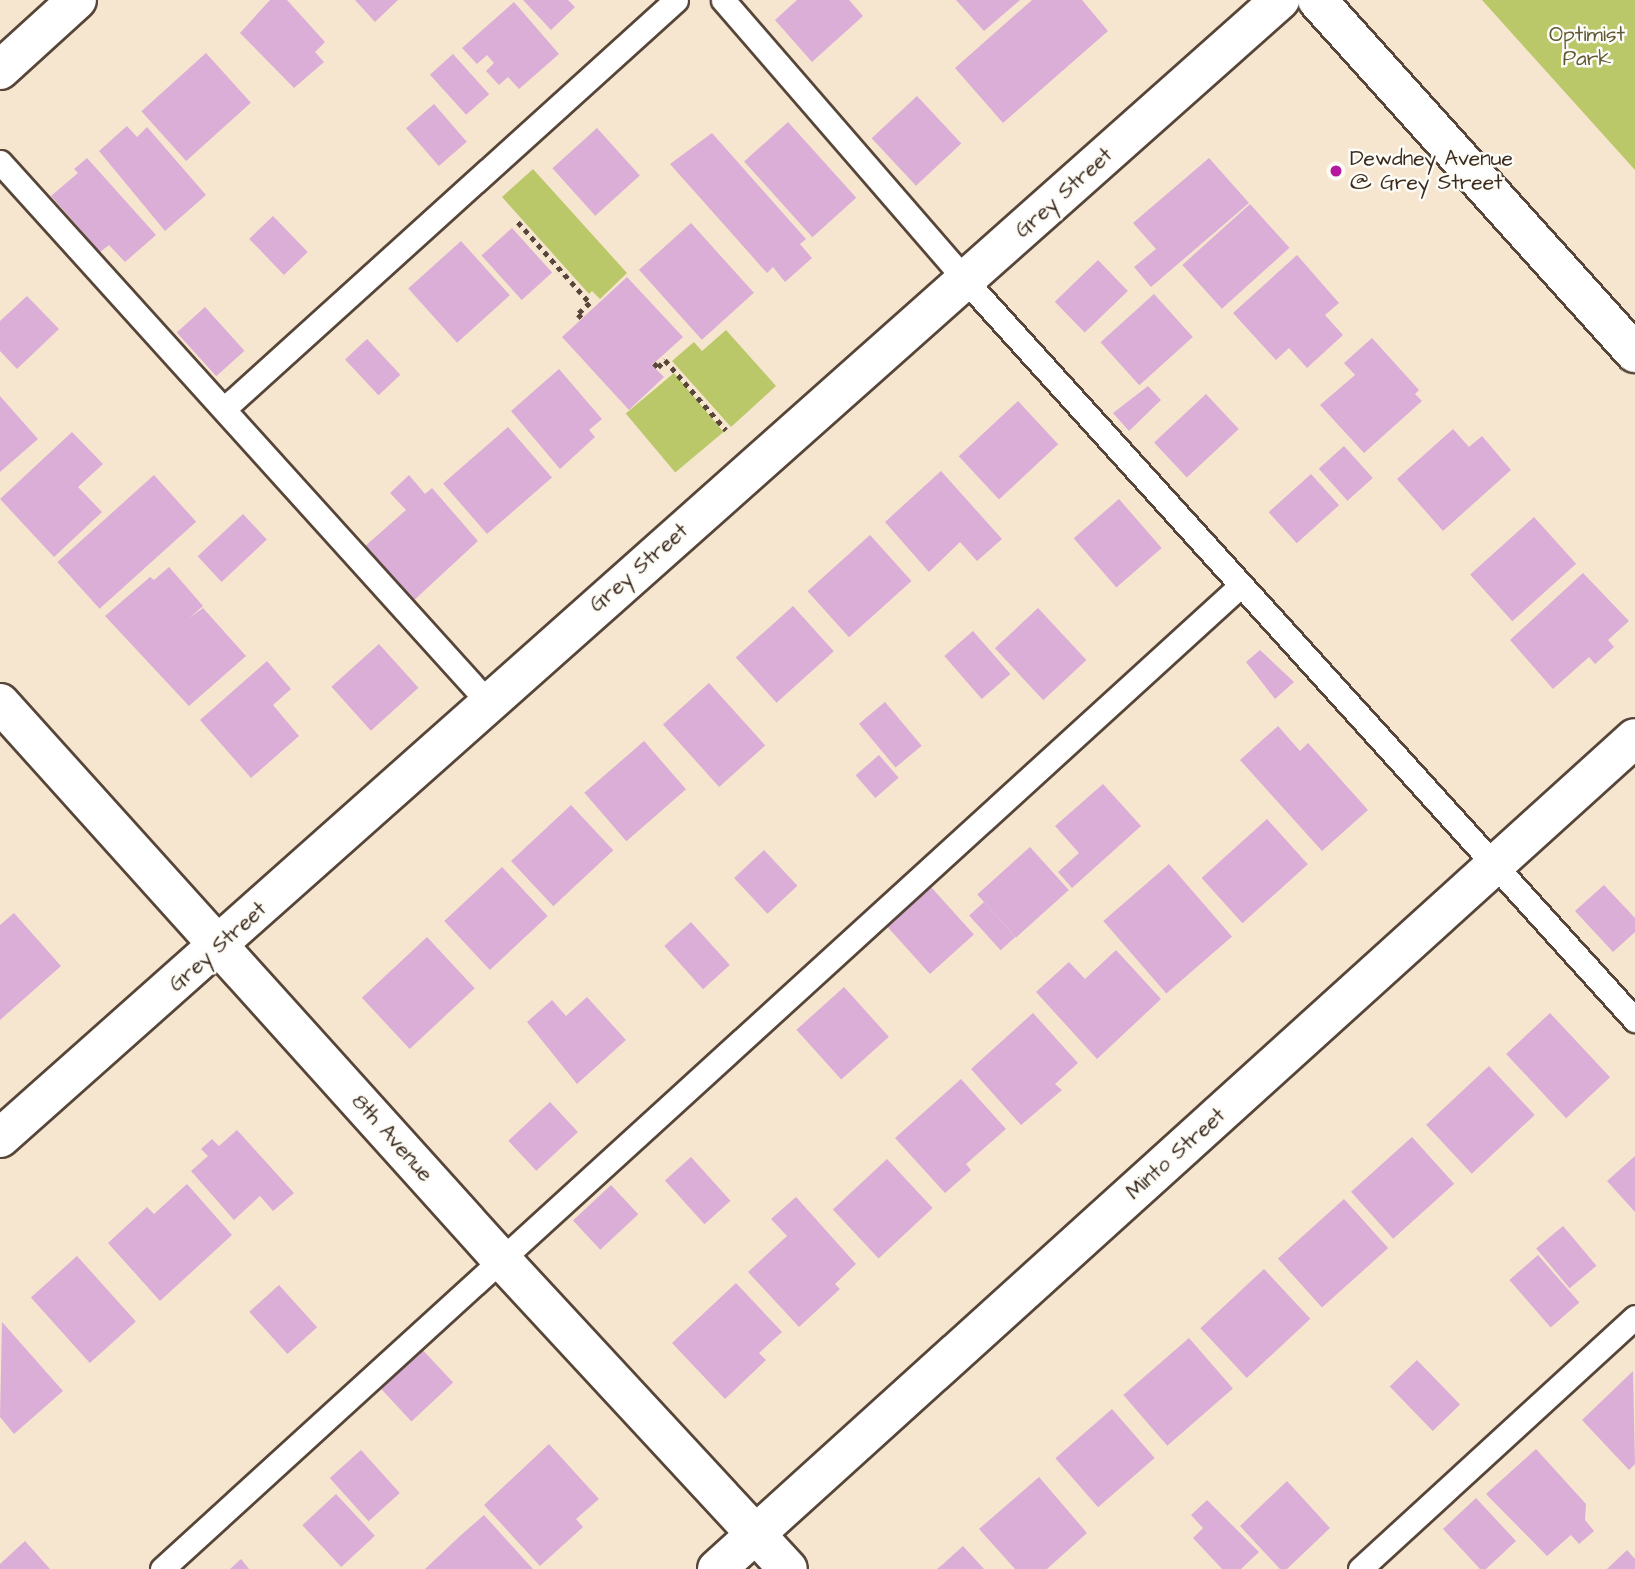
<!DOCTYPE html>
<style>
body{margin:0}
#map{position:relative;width:1635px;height:1569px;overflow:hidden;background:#f6e6cf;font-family:"Architects Daughter",sans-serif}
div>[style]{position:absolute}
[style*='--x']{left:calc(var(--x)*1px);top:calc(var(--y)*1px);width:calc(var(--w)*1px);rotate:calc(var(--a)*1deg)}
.green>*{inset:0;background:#bbc86a;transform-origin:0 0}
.building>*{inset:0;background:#dbaed7;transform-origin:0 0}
.path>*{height:4.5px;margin-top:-2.25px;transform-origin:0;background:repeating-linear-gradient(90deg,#574639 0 5px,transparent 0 10px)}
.roads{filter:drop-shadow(2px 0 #574639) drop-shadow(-2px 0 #574639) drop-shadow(0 2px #574639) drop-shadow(0 -2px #574639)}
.service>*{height:23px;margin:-11.5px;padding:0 11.5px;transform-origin:11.5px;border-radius:11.5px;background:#fff}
.minor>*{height:38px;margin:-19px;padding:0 19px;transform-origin:19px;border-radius:19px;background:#fff}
.secondary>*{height:38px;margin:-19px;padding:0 19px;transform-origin:19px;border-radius:19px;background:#fff}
.dots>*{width:19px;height:19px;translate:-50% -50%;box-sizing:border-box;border:4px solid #fdfcf7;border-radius:50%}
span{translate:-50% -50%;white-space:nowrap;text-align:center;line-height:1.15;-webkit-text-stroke:5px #fdfcf7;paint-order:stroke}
.park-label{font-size:21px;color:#615935}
.poi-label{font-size:21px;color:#3b2a1e}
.left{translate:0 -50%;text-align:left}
.street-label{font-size:21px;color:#3b2a1e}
</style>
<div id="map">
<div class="green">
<i style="clip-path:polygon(1482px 0,1635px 0,1635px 170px)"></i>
<i style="clip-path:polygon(533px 169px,627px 273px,600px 299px,592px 291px,589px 294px,502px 197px)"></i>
<i style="clip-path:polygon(726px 330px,776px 386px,731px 427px,672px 361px,694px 342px,702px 351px)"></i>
<i style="left:674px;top:373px;width:77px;height:63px;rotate:50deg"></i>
</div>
<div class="building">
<i style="clip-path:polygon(270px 0,287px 0,325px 42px,315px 52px,324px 62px,294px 88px,240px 33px)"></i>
<i style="clip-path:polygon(355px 0,398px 0,375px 22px)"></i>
<i style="clip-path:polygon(523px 0,568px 0,575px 7px,551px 30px)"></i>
<i style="clip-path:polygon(797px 0,849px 0,863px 16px,812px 62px,775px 20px)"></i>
<i style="clip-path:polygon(956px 0,1020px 0,984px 31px)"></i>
<i style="clip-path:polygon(1032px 0,1082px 0,1108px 31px,1003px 123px,955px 68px)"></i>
<i style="clip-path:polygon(514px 2px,559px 54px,519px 89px,508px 77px,499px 85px,486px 71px,494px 63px,487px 55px,477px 64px,462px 48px)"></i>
<i style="left:206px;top:53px;width:67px;height:87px;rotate:48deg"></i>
<i style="left:453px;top:54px;width:54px;height:31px;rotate:48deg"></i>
<i style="left:917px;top:96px;width:65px;height:62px;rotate:47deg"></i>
<i style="left:434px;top:104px;width:50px;height:37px;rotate:49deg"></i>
<i style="left:788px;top:122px;width:102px;height:59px;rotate:48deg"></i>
<i style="clip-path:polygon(127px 126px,137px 137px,147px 127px,206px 195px,165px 231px,99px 151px)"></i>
<i style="left:597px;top:128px;width:64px;height:60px;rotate:48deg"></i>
<i style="clip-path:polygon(712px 133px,806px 239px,800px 244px,812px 258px,785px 282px,773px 267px,767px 273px,670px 164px)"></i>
<i style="clip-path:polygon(87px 158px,156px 235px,125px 262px,109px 245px,100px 252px,51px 196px,78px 173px,74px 169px)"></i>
<i style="clip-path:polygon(1209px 158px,1249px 203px,1151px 287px,1134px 267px,1156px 249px,1133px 223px)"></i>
<i style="left:1250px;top:204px;width:59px;height:91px;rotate:48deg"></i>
<i style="left:273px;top:216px;width:50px;height:33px;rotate:46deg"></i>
<i style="left:691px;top:223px;width:94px;height:70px;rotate:48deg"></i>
<i style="left:512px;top:228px;width:60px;height:41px;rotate:48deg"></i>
<i style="left:461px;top:241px;width:73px;height:71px;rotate:48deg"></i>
<i style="clip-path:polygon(1297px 255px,1339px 303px,1325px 315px,1343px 335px,1307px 368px,1289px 348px,1276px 360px,1233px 313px)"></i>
<i style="left:1098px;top:260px;width:43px;height:60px;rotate:46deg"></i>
<i style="clip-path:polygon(627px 277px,683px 337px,652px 365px,664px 377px,629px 410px,562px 337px)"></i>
<i style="left:1154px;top:294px;width:58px;height:72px;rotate:48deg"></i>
<i style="clip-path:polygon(27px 296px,59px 329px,17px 369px,0 351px,0 321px)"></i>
<i style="left:205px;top:307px;width:59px;height:38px;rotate:48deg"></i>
<i style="clip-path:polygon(1372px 338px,1419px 390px,1415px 394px,1422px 401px,1364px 453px,1320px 405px,1355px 375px,1344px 363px)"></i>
<i style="left:367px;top:339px;width:49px;height:30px;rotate:47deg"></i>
<i style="clip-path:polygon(559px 369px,602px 419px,589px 430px,595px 437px,560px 469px,511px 411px)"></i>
<i style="clip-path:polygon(1148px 386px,1161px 400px,1129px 431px,1113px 413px)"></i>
<i style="left:1206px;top:394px;width:48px;height:71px;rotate:47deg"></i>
<i style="clip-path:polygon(0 396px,38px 439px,0 472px)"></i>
<i style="left:1018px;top:401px;width:59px;height:81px;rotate:47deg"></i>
<i style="left:508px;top:427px;width:67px;height:86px;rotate:49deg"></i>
<i style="clip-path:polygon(1453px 429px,1469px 447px,1482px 436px,1511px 470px,1443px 531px,1397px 479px)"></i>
<i style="clip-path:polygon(72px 432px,103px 464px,78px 487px,102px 512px,54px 557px,0 499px)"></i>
<i style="left:1344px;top:446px;width:43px;height:34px;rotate:48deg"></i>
<i style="clip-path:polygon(941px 471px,1002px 539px,977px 561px,960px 542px,929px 572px,885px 522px)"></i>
<i style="left:1311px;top:474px;width:42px;height:57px;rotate:48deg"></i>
<i style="left:154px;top:475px;width:63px;height:130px;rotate:48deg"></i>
<i style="clip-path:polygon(409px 475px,425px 494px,432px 488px,478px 541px,411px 603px,363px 548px,406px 510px,390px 493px)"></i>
<i style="left:1119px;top:499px;width:65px;height:60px;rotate:49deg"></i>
<i style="left:243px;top:514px;width:35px;height:62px;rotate:47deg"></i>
<i style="left:1534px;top:517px;width:63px;height:86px;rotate:48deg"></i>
<i style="left:870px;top:535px;width:62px;height:84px;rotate:48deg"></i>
<i style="clip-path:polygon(169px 567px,203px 606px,189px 618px,203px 608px,246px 656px,189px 706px,105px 616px,150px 577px,154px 580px)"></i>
<i style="clip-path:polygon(1583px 573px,1629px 621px,1608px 640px,1614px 647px,1595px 664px,1589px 657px,1553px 689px,1510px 640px)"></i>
<i style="left:793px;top:606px;width:61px;height:77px;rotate:48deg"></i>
<i style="left:1038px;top:608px;width:71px;height:59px;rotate:47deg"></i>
<i style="left:973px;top:631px;width:57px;height:38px;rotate:49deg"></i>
<i style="left:379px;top:644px;width:59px;height:64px;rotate:48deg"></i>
<i style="clip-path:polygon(1260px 650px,1294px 682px,1275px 699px,1246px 662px)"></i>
<i style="clip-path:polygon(267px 661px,291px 689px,273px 705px,299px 736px,251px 778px,200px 720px)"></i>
<i style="left:709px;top:683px;width:84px;height:62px;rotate:48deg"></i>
<i style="left:885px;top:702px;width:57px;height:34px;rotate:50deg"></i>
<i style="clip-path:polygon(1278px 726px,1300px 751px,1308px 743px,1368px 810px,1322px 851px,1240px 760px)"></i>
<i style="left:644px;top:741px;width:64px;height:79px;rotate:49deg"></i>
<i style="left:879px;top:755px;width:30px;height:31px;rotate:49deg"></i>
<i style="clip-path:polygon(1103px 784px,1141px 826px,1072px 888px,1058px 872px,1079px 853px,1055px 826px)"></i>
<i style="left:571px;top:805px;width:62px;height:82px;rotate:47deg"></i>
<i style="left:1267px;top:819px;width:61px;height:88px;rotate:48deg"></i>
<i style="left:1030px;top:847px;width:58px;height:71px;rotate:48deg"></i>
<i style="left:764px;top:850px;width:49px;height:41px;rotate:47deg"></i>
<i style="left:1169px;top:864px;width:96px;height:87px;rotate:49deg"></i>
<i style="left:502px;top:867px;width:67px;height:79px;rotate:47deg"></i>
<i style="clip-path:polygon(1604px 885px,1635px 918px,1635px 932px,1613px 952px,1575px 911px)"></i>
<i style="left:931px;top:887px;width:64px;height:59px;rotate:48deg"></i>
<i style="left:984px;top:902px;width:47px;height:20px;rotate:48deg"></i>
<i style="clip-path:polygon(14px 913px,61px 966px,0 1020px,0 925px)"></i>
<i style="left:691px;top:922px;width:58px;height:36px;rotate:48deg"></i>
<i style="left:427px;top:937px;width:70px;height:89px;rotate:47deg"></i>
<i style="clip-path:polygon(1116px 950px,1161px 999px,1097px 1059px,1036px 992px,1069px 962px,1085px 979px)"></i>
<i style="left:844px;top:987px;width:67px;height:64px;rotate:48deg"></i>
<i style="clip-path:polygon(587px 997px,626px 1040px,577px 1084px,527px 1022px,552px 1000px,566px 1016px)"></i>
<i style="clip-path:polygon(1033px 1013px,1078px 1063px,1055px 1084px,1062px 1090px,1021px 1125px,971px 1069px)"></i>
<i style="left:1550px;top:1013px;width:88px;height:60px;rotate:47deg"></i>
<i style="left:1489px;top:1066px;width:67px;height:86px;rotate:47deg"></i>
<i style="clip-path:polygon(961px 1079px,1006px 1129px,966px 1164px,971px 1170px,945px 1193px,895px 1138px)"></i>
<i style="left:550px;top:1102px;width:41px;height:57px;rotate:47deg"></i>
<i style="clip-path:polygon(237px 1130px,294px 1193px,273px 1211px,260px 1196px,234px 1220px,191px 1171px,208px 1156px,201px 1149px,212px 1139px,219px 1146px)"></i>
<i style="left:1412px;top:1137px;width:63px;height:82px;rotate:48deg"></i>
<i style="clip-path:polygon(1635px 1156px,1635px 1212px,1607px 1181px)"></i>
<i style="left:691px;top:1157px;width:59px;height:35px;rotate:48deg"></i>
<i style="left:887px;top:1159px;width:67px;height:74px;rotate:47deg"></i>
<i style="clip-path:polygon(187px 1184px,232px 1235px,160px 1301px,108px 1243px,147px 1207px,154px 1214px)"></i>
<i style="left:611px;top:1185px;width:40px;height:52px;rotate:47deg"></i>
<i style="clip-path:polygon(796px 1197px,856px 1264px,835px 1284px,840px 1289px,799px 1327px,748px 1272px,787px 1236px,771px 1219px)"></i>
<i style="left:1344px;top:1199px;width:66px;height:89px;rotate:48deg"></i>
<i style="left:1563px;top:1226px;width:52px;height:35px;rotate:50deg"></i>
<i style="left:1538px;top:1255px;width:63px;height:38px;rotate:49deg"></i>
<i style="left:77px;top:1256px;width:88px;height:62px;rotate:48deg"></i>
<i style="left:1264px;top:1269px;width:68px;height:87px;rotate:47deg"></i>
<i style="clip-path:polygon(736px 1283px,782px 1332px,759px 1353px,766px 1360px,725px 1399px,672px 1343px)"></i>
<i style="left:279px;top:1285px;width:57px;height:40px;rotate:48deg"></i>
<i style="clip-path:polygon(2px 1322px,63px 1391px,14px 1434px,0 1417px)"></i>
<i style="left:1189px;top:1338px;width:67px;height:87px;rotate:49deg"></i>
<i style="left:419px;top:1346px;width:50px;height:57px;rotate:47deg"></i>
<i style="left:1417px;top:1360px;width:62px;height:38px;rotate:46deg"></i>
<i style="clip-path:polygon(1633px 1371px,1635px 1464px,1629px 1470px,1582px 1420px)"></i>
<i style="left:1112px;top:1409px;width:65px;height:75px;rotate:49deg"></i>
<i style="clip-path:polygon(549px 1444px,599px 1499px,576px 1519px,583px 1527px,540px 1566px,484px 1505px)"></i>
<i style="clip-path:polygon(1536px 1449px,1586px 1504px,1585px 1520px,1594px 1531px,1579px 1544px,1571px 1535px,1547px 1556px,1486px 1494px)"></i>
<i style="left:361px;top:1450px;width:58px;height:42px;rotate:48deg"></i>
<i style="clip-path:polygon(1039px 1477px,1087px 1533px,1047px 1569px,1015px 1569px,979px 1529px)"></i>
<i style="clip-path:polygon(1287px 1481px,1330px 1528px,1287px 1569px,1280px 1569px,1240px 1526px)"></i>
<i style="left:336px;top:1494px;width:57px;height:46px;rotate:47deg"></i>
<i style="clip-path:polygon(1476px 1498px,1516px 1541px,1486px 1569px,1480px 1569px,1443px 1529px)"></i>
<i style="clip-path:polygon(1207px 1500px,1259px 1552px,1241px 1569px,1222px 1569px,1193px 1538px,1203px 1528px,1191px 1515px)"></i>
<i style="clip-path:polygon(484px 1515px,533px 1569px,425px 1569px,460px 1536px)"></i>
<i style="clip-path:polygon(25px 1541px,50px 1569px,0 1569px,0 1564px)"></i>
<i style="clip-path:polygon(963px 1546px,984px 1569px,937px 1569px,942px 1565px)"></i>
<i style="clip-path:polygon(1627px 1550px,1635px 1559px,1635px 1569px,1607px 1569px)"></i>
<i style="clip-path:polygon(241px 1559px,249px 1569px,230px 1569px)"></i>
</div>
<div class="path">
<i style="--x:518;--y:222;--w:108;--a:48.4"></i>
<i style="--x:590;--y:303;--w:16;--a:137"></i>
<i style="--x:578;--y:314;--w:7;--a:45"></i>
<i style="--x:654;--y:363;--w:6;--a:45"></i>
<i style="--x:658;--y:367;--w:10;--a:-45"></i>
<i style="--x:665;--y:360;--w:93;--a:48.9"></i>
</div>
<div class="roads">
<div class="service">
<i style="--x:723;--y:0;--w:371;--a:49.1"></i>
<i style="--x:966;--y:281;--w:997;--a:47.85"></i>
<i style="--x:0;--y:162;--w:728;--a:47.9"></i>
<i style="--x:225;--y:408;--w:608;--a:-42.13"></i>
<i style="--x:162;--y:1569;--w:1459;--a:-42.36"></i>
<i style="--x:1360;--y:1569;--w:373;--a:-42.5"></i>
</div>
<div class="minor">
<i style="--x:0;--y:70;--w:104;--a:-42.3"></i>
<i style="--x:0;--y:703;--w:746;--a:47.99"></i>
<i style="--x:499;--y:1257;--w:425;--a:47.2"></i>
<i style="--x:0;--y:1138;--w:1713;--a:-41.64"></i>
<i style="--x:717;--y:1569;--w:1238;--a:-42.15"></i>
</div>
<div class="secondary">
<i style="--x:1317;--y:0;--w:475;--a:48"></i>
</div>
</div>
<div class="dots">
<i style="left:1336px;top:171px;background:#b5179e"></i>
</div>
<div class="park-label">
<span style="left:1587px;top:47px">Optimist<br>Park</span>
</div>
<div class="poi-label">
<span class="left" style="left:1350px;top:171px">Dewdney Avenue<br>@ Grey Street</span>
</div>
<div class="street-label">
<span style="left:1064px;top:193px;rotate:-42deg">Grey Street</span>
<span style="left:639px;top:568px;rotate:-41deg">Grey Street</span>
<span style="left:218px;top:947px;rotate:-42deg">Grey Street</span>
<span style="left:392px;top:1138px;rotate:48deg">8th Avenue</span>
<span style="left:1176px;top:1154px;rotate:-42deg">Minto Street</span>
</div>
</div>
